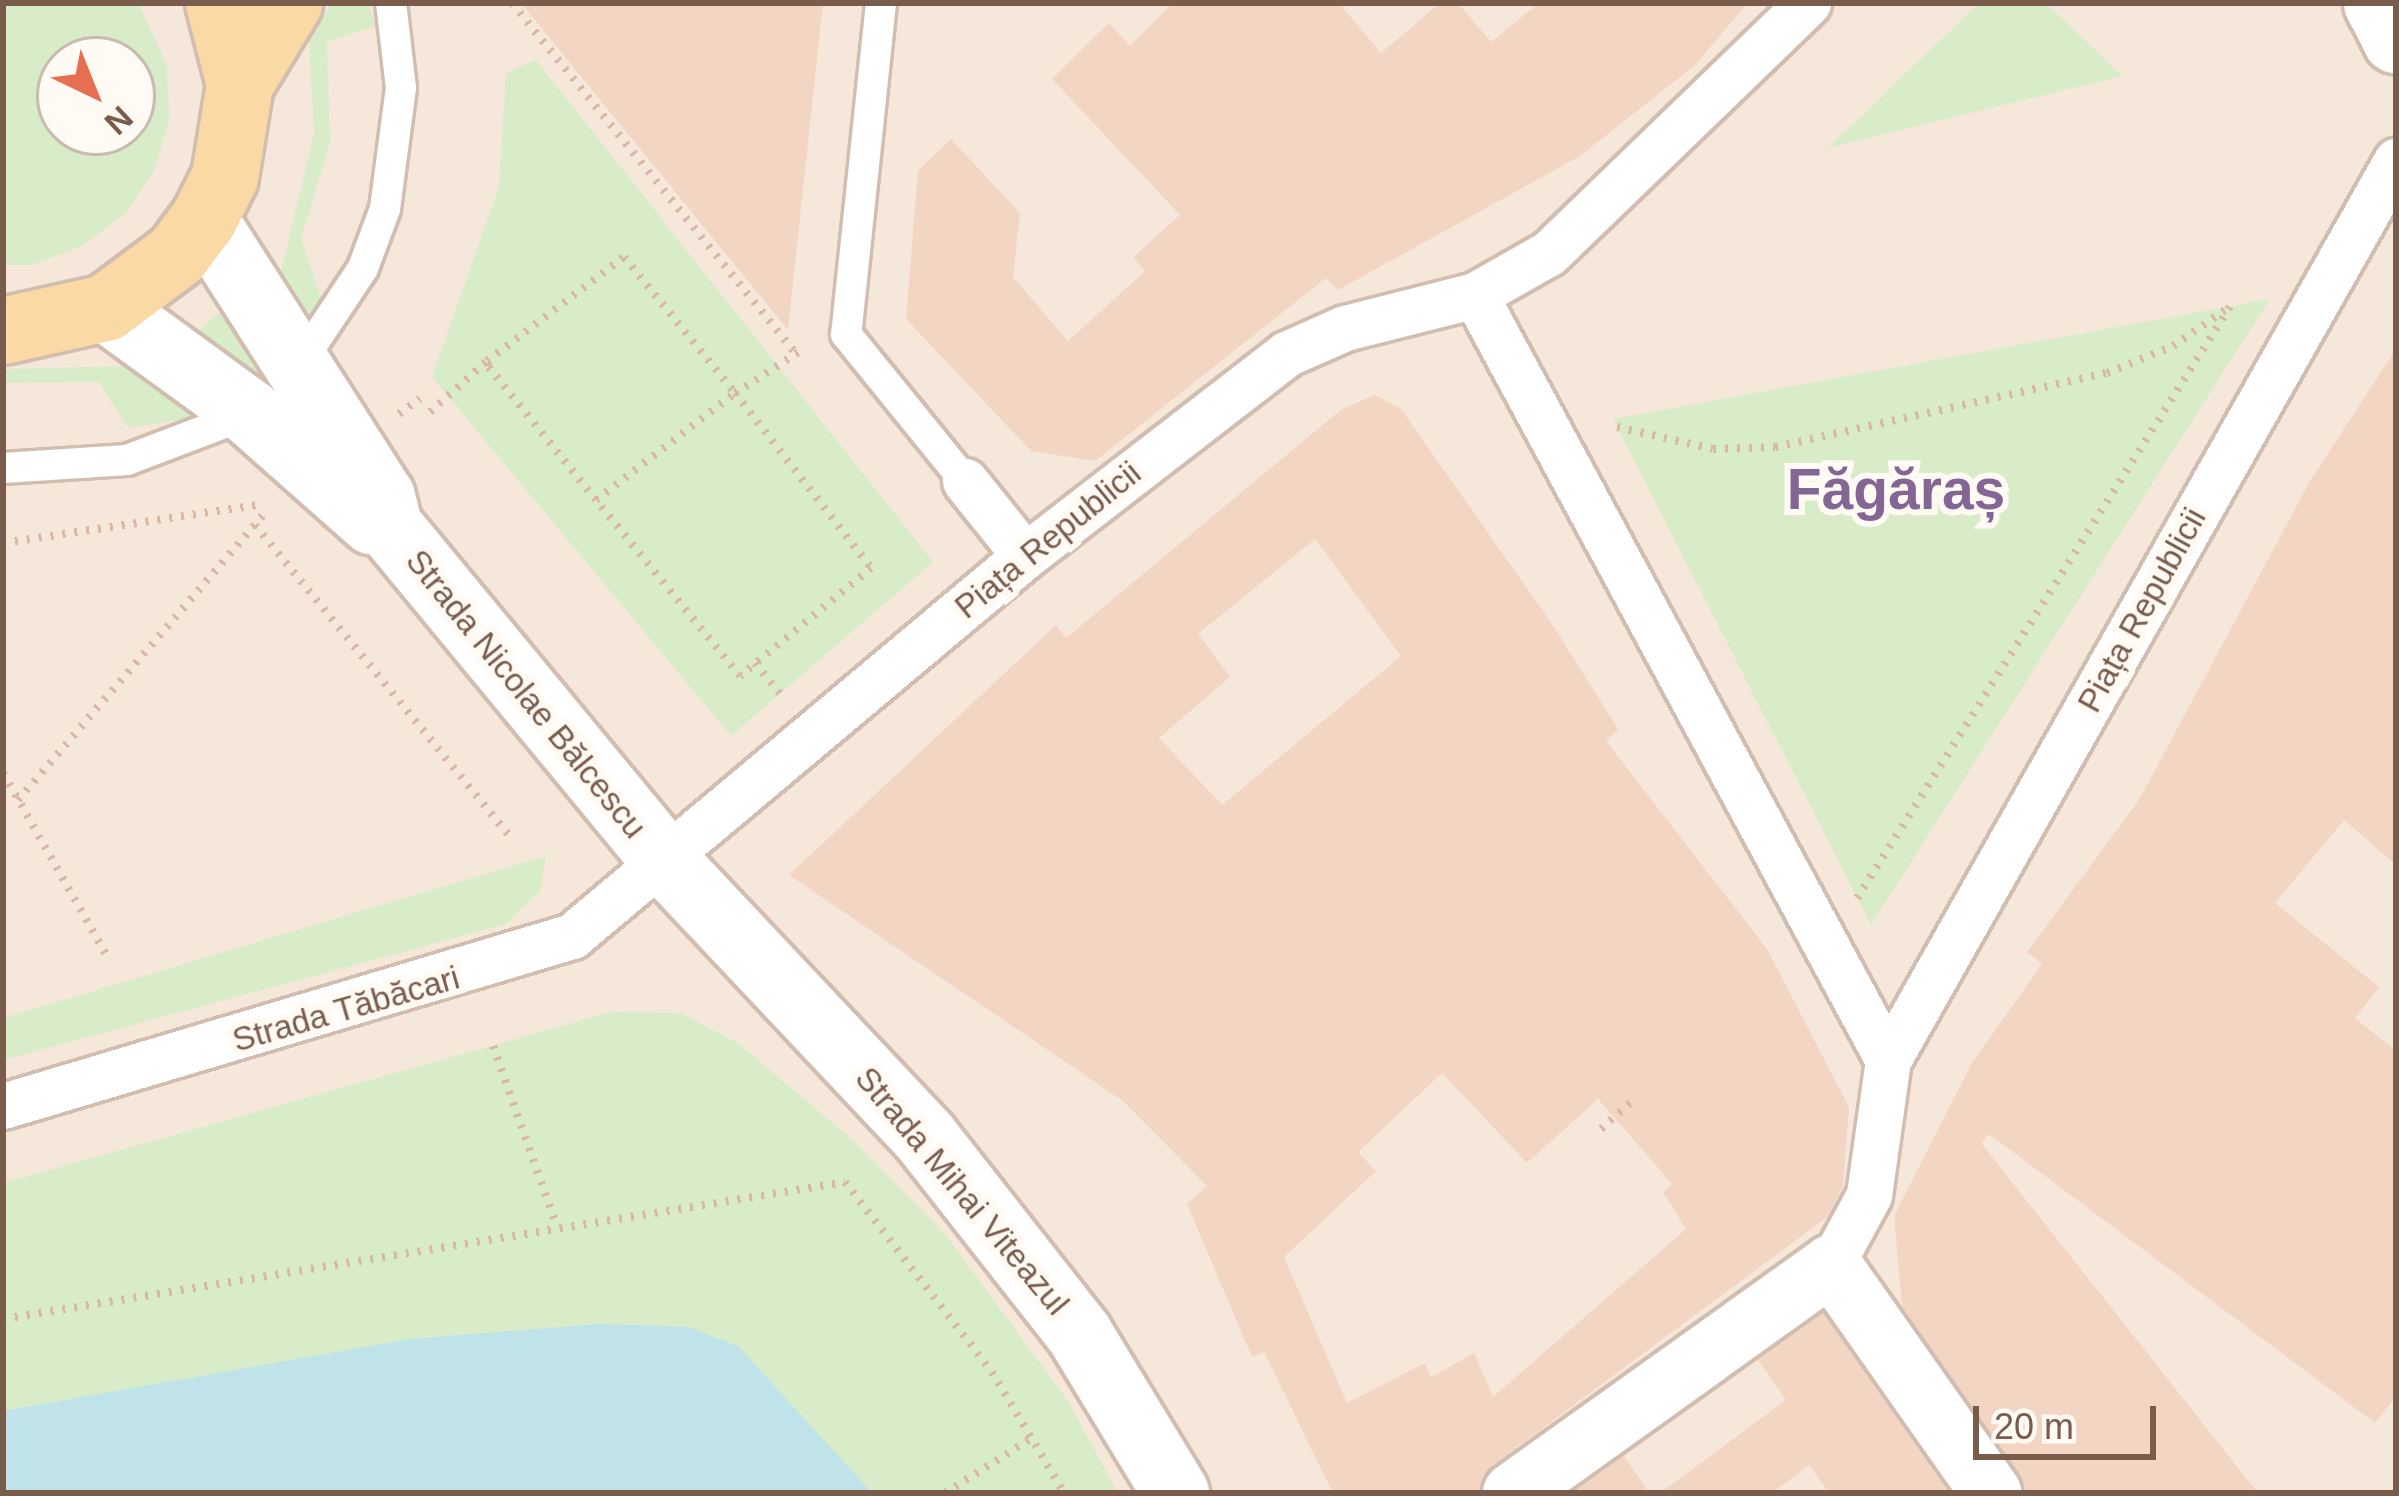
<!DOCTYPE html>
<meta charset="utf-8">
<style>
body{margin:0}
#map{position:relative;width:2399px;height:1496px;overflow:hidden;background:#fdf6ec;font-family:Arial,sans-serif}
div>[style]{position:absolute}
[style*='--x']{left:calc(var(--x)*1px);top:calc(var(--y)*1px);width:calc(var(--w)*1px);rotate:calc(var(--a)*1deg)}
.residential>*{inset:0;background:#f5e8da}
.green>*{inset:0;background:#d8ecc9}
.water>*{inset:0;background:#bfe3e8}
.building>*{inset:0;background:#f3d5c3}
.path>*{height:8px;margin-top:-4px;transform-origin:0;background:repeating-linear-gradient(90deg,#d9b8a5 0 3px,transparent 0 12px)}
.roads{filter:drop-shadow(3px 0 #d1beb0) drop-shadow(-3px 0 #d1beb0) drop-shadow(0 3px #d1beb0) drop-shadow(0 -3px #d1beb0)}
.service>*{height:30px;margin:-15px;padding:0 15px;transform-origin:15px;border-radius:15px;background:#fff}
.pedestrian>*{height:45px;margin:-22.5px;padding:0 22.5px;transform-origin:22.5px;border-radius:22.5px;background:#fff}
.minor>*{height:60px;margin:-30px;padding:0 30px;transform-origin:30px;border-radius:30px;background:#fff}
.tertiary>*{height:66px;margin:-33px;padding:0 33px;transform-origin:33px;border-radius:33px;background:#fff}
.primary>*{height:66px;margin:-33px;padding:0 33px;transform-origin:33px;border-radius:33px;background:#fbd9a5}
span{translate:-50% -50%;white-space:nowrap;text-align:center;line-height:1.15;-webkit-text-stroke:12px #fffaf3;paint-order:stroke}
.street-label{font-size:33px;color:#7a5c4d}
.town-label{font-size:57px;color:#846695;font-weight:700}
.frame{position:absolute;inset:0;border:6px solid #7a5c4d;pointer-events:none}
.north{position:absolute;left:36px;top:36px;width:120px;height:120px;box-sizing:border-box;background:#fffaf3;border:3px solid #cabbb1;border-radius:50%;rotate:137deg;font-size:33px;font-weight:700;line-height:48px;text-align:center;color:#7a5c4d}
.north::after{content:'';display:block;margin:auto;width:42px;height:54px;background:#e76f51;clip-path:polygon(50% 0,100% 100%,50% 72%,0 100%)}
.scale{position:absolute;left:1973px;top:1406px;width:183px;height:54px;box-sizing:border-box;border:6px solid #7a5c4d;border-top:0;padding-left:15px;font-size:36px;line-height:42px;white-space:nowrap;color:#7a5c4d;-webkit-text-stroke:9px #fffaf3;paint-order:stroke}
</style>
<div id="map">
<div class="residential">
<i style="clip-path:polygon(evenodd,3px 3px,2396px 3px,2396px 1493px,3px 1493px,3px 3px,60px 60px,132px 60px,132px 132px,60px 132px,60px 60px)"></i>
</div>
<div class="green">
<i style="clip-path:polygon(evenodd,3px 3px,138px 3px,167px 65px,169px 119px,155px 169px,125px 214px,82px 246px,32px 265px,3px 265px,3px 3px,132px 60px,132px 132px,60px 132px,60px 60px,132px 60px)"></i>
<i style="clip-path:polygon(331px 3px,368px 3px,376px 26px,327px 42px,330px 142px,301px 239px,323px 303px,298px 336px,281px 271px,314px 134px,309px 39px)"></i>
<i style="clip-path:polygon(1979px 3px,2046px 3px,2122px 76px,1828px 148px)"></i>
<i style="clip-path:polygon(536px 60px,933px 562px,731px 736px,432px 377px,499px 187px,506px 73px)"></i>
<i style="clip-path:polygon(236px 298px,281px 372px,259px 394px,189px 339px)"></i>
<i style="clip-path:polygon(2270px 299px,1990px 738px,1871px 925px,1613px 419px)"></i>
<i style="clip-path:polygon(131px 366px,211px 415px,128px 428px,99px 382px,3px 383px,3px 369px)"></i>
<i style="clip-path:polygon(546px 856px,540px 891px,506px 924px,3px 1060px,3px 1018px)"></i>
<i style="clip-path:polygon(612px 1012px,681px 1013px,739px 1044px,854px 1141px,945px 1234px,1068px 1401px,1118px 1493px,3px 1493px,3px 1183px)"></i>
</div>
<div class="water">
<i style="clip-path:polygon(600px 1324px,689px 1327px,739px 1347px,872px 1493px,3px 1493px,3px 1411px,410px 1339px)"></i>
</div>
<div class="building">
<i style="clip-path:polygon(521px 3px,823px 3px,788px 330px)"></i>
<i style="clip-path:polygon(1173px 3px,1339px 3px,1381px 53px,1440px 3px,1458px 3px,1491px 42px,1539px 3px,1748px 3px,1694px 66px,1580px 156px,1338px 290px,1326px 278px,1095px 461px,1031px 451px,906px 319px,918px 171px,951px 139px,1020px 213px,1013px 277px,1068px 341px,1145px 271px,1133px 257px,1180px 215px,1052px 79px,1109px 23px,1130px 46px)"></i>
<i style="clip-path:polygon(2396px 349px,2396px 865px,2344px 820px,2275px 903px,2379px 987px,2355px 1018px,2396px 1051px,2396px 1396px,2375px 1423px,1989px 1134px,1981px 1143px,2258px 1493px,2025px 1493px,1902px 1306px,1894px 1216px,1972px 1063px,2042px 964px,2027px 952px,2139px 800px,2310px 481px)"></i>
<i style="clip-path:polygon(evenodd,1375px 395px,1401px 409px,1554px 627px,1618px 729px,1606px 741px,1767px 949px,1849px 1107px,1843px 1186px,1827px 1217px,1493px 1465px,1479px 1493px,1333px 1493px,1264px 1352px,1252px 1357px,1187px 1204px,1207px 1186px,1123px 1101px,789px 875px,1056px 625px,1066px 638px,1342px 409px,1375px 395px,1315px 539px,1401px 656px,1222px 805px,1159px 738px,1230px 677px,1198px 634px,1315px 539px,1375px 395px,1442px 1073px,1527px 1163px,1598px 1099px,1672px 1184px,1663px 1192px,1686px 1229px,1493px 1397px,1474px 1353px,1431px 1377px,1425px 1363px,1347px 1403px,1284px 1257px,1376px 1171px,1358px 1152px,1442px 1073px)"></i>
<i style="clip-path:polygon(1823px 1313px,1949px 1493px,1829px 1493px,1809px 1465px,1772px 1493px,1660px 1493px,1786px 1400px,1758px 1360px)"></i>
<i style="clip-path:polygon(1624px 1456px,1649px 1493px,1572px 1493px)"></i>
</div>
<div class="path">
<i style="--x:512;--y:3;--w:448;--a:51"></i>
<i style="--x:430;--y:412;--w:75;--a:-41.8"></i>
<i style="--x:399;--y:414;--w:26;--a:-37"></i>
<i style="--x:1617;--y:427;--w:98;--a:12.9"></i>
<i style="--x:1713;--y:449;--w:62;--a:-1.8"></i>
<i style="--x:1775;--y:447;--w:340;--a:-12.6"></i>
<i style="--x:2107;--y:373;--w:71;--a:-22.2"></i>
<i style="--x:2173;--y:346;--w:63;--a:-34.7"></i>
<i style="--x:596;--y:500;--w:175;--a:-37.6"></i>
<i style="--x:735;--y:393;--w:222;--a:52.1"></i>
<i style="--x:871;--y:568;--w:170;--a:140.5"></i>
<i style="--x:740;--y:676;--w:227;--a:-129.3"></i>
<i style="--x:596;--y:500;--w:172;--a:-128.9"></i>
<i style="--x:488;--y:366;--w:5;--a:-101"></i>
<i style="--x:487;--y:361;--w:172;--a:-37.2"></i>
<i style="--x:624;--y:257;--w:176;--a:50.8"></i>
<i style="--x:735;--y:393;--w:83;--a:-32.7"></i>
<i style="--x:255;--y:525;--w:403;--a:50.7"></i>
<i style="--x:3;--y:543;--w:256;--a:-8.5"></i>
<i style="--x:755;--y:663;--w:41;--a:50.9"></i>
<i style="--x:3;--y:773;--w:216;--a:60.4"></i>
<i style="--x:18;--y:800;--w:381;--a:-49.3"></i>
<i style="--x:1857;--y:898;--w:701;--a:-57.76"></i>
<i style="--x:493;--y:1046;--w:192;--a:70.5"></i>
<i style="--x:1601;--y:1129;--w:43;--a:-42.2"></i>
<i style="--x:3;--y:1319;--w:853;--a:-9.24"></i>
<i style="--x:845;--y:1182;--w:240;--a:52.3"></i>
<i style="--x:992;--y:1372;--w:141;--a:59.2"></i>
<i style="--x:945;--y:1493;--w:103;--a:-32.3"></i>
</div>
<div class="roads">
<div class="service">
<i style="--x:881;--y:3;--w:333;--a:96"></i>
<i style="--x:846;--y:334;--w:189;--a:51"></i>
<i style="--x:296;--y:369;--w:121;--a:-56.4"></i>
<i style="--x:363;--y:268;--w:63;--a:-69.6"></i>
<i style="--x:385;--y:209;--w:122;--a:-82.5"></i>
<i style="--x:401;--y:88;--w:86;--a:-96.7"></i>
<i style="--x:3;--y:468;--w:124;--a:-3.7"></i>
<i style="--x:127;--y:460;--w:132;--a:-20.9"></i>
</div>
<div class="pedestrian">
<i style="--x:1475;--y:295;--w:869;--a:61.64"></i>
<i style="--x:965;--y:481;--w:96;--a:51.3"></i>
<i style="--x:3;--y:1106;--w:594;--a:-16.63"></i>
<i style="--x:572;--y:936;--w:591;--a:-39.99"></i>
<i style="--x:1025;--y:556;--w:330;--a:-37.7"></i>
<i style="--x:1286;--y:354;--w:64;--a:-23.8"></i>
<i style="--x:1345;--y:328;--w:134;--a:-14.2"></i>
<i style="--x:1475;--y:295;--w:85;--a:-29.6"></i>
<i style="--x:1549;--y:253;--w:360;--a:-44"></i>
<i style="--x:1831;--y:1265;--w:80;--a:-61.5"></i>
<i style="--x:1869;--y:1195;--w:136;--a:-82"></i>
<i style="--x:1888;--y:1060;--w:1033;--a:-60.53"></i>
</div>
<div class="minor">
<i style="--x:1513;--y:1493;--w:391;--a:-35.6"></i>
<i style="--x:1831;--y:1265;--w:279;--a:54.9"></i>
</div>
<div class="tertiary">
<i style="--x:2377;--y:3;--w:42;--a:62.8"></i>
<i style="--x:204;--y:219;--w:330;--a:57.4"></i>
<i style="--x:382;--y:497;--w:30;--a:76"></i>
<i style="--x:389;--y:526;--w:434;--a:50.5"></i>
<i style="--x:665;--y:861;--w:379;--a:46.7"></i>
<i style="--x:925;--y:1137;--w:251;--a:51.9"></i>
<i style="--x:1080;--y:1335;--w:185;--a:58.7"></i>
<i style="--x:106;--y:308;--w:178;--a:36.1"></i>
<i style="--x:250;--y:413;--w:164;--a:41.5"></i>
</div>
<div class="primary">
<i style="--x:240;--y:84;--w:95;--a:-58.8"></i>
<i style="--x:3;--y:331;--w:106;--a:-12.6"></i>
<i style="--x:106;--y:308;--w:89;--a:-36.7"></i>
<i style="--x:177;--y:255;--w:45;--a:-53.1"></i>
<i style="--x:204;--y:219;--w:47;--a:-63.4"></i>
<i style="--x:225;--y:177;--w:94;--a:-80.8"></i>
<i style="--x:240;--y:84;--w:84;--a:-104.5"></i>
</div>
</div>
<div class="street-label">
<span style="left:1048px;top:540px;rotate:-39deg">Piața Republicii</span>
<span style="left:2142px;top:610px;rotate:-61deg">Piața Republicii</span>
<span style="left:526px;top:694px;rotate:51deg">Strada Nicolae Bălcescu</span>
<span style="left:346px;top:1009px;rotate:-16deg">Strada Tăbăcari</span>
<span style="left:962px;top:1191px;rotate:50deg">Strada Mihai Viteazul</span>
</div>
<div class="town-label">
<span style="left:1896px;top:490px">Făgăraș</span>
</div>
<div class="frame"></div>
<div class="north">N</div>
<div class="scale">20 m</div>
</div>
